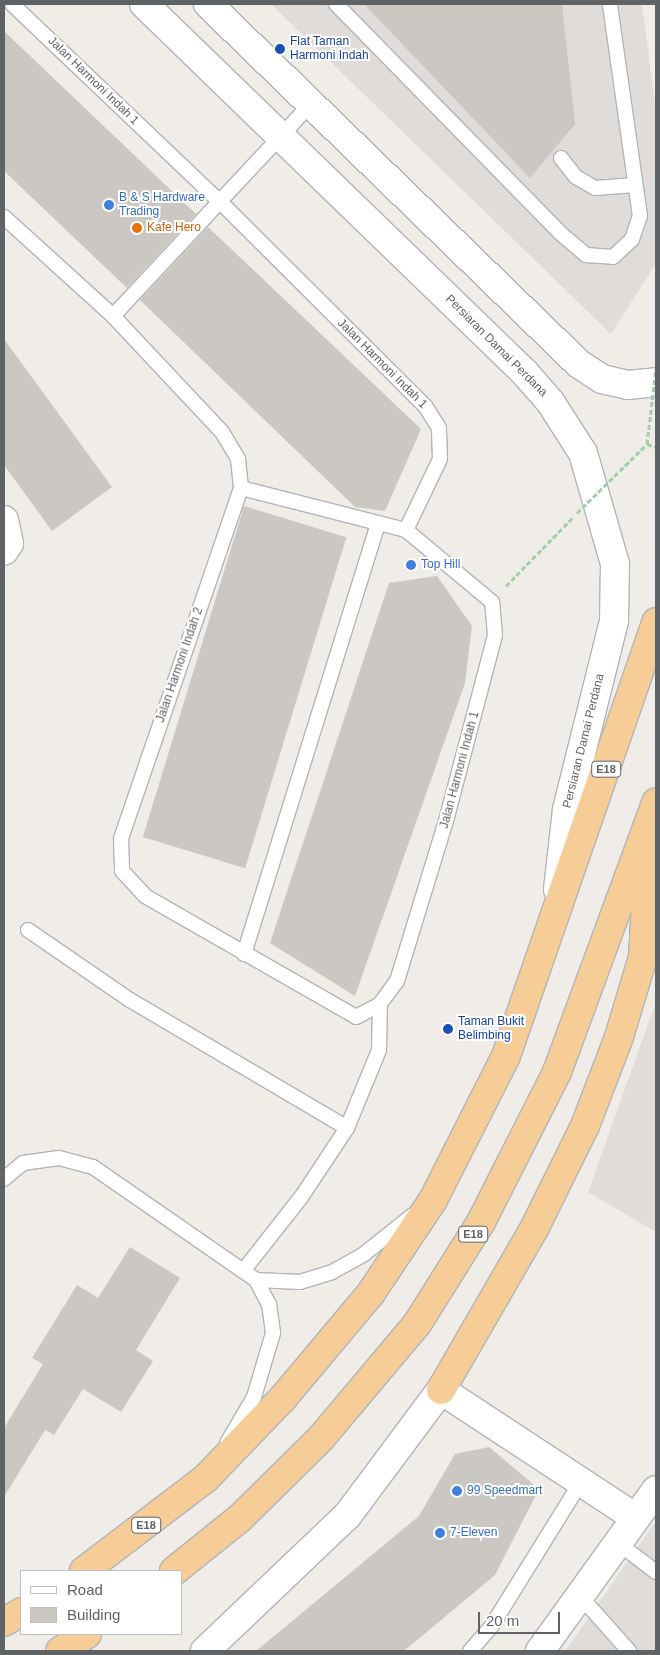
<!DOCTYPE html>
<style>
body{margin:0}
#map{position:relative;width:660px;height:1655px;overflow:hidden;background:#f0ece7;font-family:Arial,sans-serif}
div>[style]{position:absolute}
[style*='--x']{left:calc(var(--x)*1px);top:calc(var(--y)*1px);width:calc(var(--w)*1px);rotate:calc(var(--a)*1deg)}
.industrial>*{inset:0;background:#dfdcd9}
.building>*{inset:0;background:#cbc7c3;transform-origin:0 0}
.path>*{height:3px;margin-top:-1.5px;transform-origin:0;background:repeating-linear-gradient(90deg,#a3cea7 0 5px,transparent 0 7.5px)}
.roads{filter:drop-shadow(1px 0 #b2b5b8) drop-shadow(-1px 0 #b2b5b8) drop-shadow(0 1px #b2b5b8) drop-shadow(0 -1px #b2b5b8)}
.service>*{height:14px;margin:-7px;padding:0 7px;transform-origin:7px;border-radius:7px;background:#fff}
.minor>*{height:28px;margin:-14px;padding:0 14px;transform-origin:14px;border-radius:14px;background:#fff}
.secondary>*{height:28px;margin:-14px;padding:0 14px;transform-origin:14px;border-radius:14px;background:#fff}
.motorway>*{height:28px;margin:-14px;padding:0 14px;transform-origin:14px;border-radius:14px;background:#f7cd97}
.path-bridge>*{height:3px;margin-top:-1.5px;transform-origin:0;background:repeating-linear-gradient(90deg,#a3cea7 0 5px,transparent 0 7.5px)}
.dots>*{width:14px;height:14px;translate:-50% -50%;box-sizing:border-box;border:2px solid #fff;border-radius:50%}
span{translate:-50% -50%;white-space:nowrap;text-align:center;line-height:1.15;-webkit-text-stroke:4px #fff;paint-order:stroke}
.shield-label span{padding:1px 4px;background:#fff;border:1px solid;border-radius:4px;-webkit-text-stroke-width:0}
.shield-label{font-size:11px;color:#5f6366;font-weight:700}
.transit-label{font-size:12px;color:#164399}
.left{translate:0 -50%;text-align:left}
.street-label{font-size:12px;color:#5f6366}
.shop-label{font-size:12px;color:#366cbe}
.food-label{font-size:12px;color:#c56008}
.frame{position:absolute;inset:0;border:5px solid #5f6366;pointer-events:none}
.legend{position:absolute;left:20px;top:1570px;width:162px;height:65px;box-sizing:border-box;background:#fff;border:1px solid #bfc1c2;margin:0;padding:6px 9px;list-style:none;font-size:15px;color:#5f6366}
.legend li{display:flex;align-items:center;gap:10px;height:25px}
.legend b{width:25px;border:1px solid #bfc1c2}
.scale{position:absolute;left:478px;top:1612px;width:82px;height:22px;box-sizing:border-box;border:2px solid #5f6366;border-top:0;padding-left:6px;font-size:15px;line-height:18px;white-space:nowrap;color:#5f6366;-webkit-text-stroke:4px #fff;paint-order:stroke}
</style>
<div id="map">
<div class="industrial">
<i style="clip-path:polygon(271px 4px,642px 4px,656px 111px,656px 263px,611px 334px)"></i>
<i style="clip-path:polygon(656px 1002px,656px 1232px,588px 1192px)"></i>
<i style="clip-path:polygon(656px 1521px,656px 1651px,565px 1651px)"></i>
</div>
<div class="building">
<i style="clip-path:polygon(364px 4px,562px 4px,575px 124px,530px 178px)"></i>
<i style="clip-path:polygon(4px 31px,196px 214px,127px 288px,4px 171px)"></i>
<i style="clip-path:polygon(208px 227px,421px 429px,385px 511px,355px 507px,140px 300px)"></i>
<i style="clip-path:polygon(4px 339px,112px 487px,52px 531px,4px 465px)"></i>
<i style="left:244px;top:506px;width:107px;height:346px;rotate:17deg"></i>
<i style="clip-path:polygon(437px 576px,472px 626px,465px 683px,355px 996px,270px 943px,389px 583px)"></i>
<i style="clip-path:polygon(130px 1247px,180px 1278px,136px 1350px,153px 1361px,121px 1412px,83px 1389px,54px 1435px,45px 1430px,4px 1497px,4px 1428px,43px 1364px,32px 1358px,77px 1285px,98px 1298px)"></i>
<i style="clip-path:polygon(489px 1447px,539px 1489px,495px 1575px,404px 1651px,256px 1651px,419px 1516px,455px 1454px)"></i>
</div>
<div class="path">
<i style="--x:647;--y:444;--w:9;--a:18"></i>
<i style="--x:506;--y:586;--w:96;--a:-45.8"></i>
</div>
<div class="roads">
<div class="service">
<i style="--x:336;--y:4;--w:320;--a:45.6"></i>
<i style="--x:560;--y:233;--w:34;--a:40"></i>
<i style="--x:586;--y:255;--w:27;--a:4"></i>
<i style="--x:613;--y:257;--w:26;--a:-43"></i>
<i style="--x:632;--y:239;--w:24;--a:-71"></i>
<i style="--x:640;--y:216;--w:214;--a:-98.1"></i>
<i style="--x:561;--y:158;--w:24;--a:52"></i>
<i style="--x:576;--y:177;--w:22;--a:30"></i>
<i style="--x:595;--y:188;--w:40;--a:-4.3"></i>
<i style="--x:4;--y:217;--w:147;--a:42.2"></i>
<i style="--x:113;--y:316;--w:159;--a:46.8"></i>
<i style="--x:222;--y:432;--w:31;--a:59"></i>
<i style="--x:238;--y:459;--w:29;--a:84"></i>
<i style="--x:241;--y:488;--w:371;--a:108.9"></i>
<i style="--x:121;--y:839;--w:32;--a:88"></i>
<i style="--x:122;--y:871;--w:34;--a:47"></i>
<i style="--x:145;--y:896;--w:243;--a:29.8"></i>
<i style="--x:356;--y:1017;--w:27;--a:-28"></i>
<i style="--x:380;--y:1004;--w:29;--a:-54"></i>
<i style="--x:397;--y:981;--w:171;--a:-73"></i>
<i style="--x:447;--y:817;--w:188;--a:-75.2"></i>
<i style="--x:495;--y:635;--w:33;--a:-95"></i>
<i style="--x:492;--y:602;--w:112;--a:-140.1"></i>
<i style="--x:406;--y:530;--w:79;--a:-64.4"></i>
<i style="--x:440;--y:459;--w:31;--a:-92"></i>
<i style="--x:439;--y:428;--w:26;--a:-122"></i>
<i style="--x:425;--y:406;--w:289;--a:-135.1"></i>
<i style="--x:220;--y:202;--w:287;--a:-136.4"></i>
<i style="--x:113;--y:316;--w:289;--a:-47"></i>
<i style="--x:241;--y:488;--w:170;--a:14.3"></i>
<i style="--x:28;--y:930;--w:124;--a:34.5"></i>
<i style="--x:130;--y:1000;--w:252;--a:30.5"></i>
<i style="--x:244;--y:954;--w:451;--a:-72.7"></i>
<i style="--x:4;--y:1179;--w:25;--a:-40"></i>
<i style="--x:23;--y:1163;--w:36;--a:-8"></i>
<i style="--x:59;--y:1158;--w:35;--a:15"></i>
<i style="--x:93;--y:1167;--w:198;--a:34.7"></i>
<i style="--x:256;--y:1280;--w:27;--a:62"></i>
<i style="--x:269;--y:1304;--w:29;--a:82"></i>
<i style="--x:273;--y:1333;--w:67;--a:106.5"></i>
<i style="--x:254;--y:1397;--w:53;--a:120.4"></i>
<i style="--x:243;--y:1271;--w:95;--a:-51.8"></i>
<i style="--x:302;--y:1196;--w:82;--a:-56.5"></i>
<i style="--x:347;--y:1128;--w:84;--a:-67.7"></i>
<i style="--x:379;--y:1050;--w:46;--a:-88.8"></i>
<i style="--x:256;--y:1280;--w:44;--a:2.6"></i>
<i style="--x:300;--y:1282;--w:34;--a:-17"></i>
<i style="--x:332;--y:1272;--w:37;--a:-29"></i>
<i style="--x:364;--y:1254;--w:63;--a:-38.5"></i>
<i style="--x:618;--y:1543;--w:48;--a:37.3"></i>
<i style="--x:580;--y:1596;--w:74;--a:48.3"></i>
<i style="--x:470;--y:1651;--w:32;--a:-49"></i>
<i style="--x:491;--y:1627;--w:171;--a:-58.2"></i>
</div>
<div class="minor">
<i style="--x:4;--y:520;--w:24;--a:78"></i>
<i style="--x:9;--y:543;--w:9;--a:122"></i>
<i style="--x:205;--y:1651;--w:196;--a:-43.6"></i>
<i style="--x:347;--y:1516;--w:157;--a:-53.3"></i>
<i style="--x:441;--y:1390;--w:233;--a:33.3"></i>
<i style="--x:540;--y:1651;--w:198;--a:-54.2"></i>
</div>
<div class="secondary">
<i style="--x:144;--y:4;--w:530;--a:44.08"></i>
<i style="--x:525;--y:373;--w:40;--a:49"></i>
<i style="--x:551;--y:403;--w:59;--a:57.4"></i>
<i style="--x:583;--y:453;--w:116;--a:73.9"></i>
<i style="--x:615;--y:564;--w:57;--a:91"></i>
<i style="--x:614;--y:621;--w:195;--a:104"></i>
<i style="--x:567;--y:810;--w:80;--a:96.5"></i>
<i style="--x:208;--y:4;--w:517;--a:44.14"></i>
<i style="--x:579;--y:364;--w:27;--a:33"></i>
<i style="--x:602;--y:379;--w:27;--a:13"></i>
<i style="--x:628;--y:385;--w:28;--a:-6"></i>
</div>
<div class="motorway">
<i style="--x:441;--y:1390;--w:186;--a:-60"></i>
<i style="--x:534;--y:1229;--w:115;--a:-63.7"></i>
<i style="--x:585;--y:1126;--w:95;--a:-69.1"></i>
<i style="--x:619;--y:1037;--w:84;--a:-73.3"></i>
<i style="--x:643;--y:957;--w:110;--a:-86.9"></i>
<i style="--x:84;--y:1571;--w:153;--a:-37.3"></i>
<i style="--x:206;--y:1478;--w:111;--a:-46.1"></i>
<i style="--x:283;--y:1398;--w:137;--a:-50"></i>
<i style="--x:371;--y:1293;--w:112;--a:-56.3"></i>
<i style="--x:433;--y:1200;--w:161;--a:-63.1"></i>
<i style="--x:506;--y:1056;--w:459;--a:-70.9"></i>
<i style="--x:174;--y:1571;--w:85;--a:-38.8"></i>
<i style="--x:240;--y:1518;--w:114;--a:-44.6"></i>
<i style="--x:321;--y:1438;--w:149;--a:-49.9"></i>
<i style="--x:417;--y:1324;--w:120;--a:-57.9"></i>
<i style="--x:481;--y:1222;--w:168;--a:-63.1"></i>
<i style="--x:557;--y:1072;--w:287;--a:-69.8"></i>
<i style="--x:4;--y:1622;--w:20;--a:-30"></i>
<i style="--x:60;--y:1651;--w:32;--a:-32"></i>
</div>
</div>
<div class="path-bridge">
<i style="--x:577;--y:513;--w:98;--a:-44.6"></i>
<i style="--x:647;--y:444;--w:77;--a:-83.2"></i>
</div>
<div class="dots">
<i style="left:280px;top:49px;background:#1a4fb4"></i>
<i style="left:109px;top:205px;background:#3f7fe0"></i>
<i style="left:137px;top:228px;background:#e8710a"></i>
<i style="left:411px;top:565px;background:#3f7fe0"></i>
<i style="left:448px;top:1029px;background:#1a4fb4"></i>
<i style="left:457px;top:1491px;background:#3f7fe0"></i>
<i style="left:440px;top:1533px;background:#3f7fe0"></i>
</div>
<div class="shield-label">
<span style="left:606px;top:769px">E18</span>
<span style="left:473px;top:1234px">E18</span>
<span style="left:146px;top:1525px">E18</span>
</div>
<div class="transit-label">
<span class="left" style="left:290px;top:49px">Flat Taman<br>Harmoni Indah</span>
<span class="left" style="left:458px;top:1029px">Taman Bukit<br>Belimbing</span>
</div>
<div class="street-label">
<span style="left:93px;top:81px;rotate:44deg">Jalan Harmoni Indah 1</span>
<span style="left:496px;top:346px;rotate:45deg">Persiaran Damai Perdana</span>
<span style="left:382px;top:364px;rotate:45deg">Jalan Harmoni Indah 1</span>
<span style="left:180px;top:665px;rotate:-71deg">Jalan Harmoni Indah 2</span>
<span style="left:584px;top:741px;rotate:-76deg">Persiaran Damai Perdana</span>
<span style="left:460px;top:770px;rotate:-75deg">Jalan Harmoni Indah 1</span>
</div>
<div class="shop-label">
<span class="left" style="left:119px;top:205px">B &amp; S Hardware<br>Trading</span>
<span class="left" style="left:421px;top:565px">Top Hill</span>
<span class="left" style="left:467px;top:1491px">99 Speedmart</span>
<span class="left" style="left:450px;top:1533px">7-Eleven</span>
</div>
<div class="food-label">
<span class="left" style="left:147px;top:228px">Kafe Hero</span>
</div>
<div class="frame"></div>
<ul class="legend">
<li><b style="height:6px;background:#fff"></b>Road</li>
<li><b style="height:14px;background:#cbc7c3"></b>Building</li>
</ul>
<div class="scale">20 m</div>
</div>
